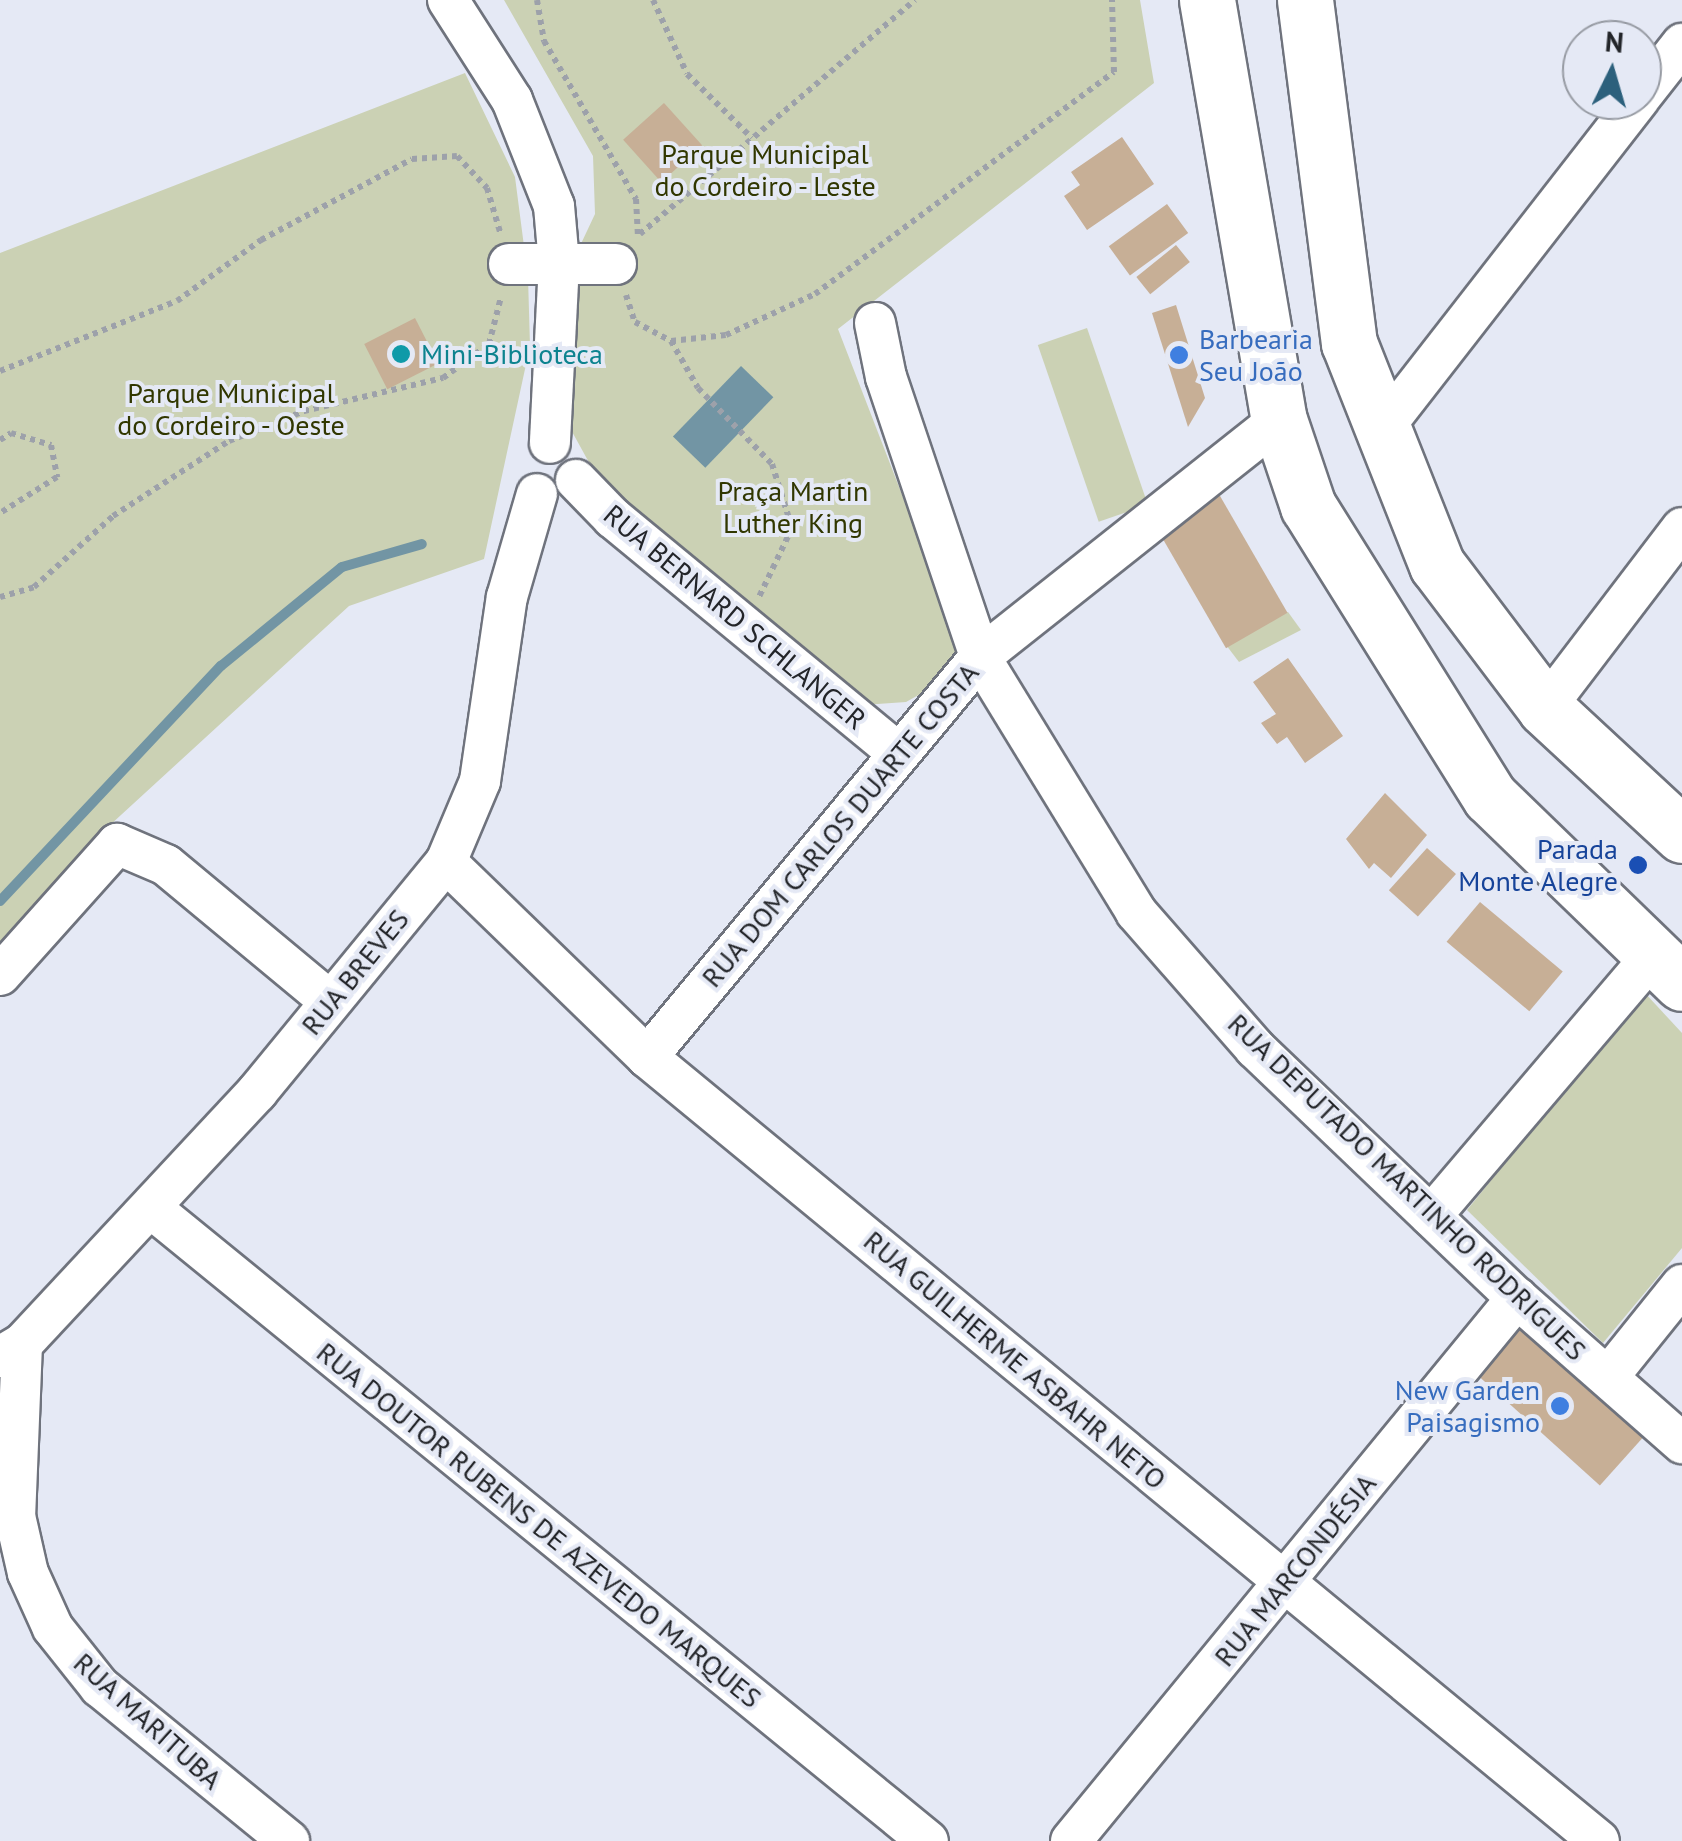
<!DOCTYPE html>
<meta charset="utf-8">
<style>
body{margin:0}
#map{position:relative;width:1682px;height:1841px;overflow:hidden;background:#e5e9f5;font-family:"PT Sans",sans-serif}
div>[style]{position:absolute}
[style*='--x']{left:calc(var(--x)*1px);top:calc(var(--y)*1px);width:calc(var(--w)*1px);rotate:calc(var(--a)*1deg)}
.green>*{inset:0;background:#cbd1b4;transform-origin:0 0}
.water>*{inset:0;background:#7295a4;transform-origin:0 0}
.stream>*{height:10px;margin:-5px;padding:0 5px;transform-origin:5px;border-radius:5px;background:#7295a4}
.building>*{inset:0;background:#c7af96;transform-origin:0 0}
.path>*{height:6px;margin-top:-3px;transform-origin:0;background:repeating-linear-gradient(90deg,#9da1aa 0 5px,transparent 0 10px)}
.roads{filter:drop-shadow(2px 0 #6f737d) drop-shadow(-2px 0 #6f737d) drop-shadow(0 2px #6f737d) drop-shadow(0 -2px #6f737d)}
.street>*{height:40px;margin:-20px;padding:0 20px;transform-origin:20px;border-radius:20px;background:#fff}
.primary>*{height:55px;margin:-27.5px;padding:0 27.5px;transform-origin:27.5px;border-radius:27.5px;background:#fff}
.dots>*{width:28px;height:28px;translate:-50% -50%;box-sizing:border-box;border:5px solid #e5e9f5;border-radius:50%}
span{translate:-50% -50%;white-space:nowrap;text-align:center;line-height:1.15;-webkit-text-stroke:8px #e5e9f5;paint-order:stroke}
.park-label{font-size:28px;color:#313700}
.shop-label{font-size:28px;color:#366cbe}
.left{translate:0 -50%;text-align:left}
.right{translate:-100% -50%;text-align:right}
.culture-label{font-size:28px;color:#0d838f}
.street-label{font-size:28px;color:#232529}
.transit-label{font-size:28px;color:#164399}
.north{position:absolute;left:1562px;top:20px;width:100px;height:100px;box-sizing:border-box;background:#e5e9f5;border:2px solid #979ba3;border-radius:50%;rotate:5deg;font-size:28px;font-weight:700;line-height:40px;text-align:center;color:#232529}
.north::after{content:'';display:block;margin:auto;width:35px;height:45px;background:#2c607c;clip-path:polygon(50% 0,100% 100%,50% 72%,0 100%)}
</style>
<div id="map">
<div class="green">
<i style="clip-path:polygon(504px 0,1140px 0,1154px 83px,838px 329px,964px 655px,938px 684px,906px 702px,863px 705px,597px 477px,570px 428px,579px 248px,595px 214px,593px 156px)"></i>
<i style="clip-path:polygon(465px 73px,515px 177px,528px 277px,530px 346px,484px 559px,349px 606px,109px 826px,0 952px,0 253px)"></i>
<i style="left:1087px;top:328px;width:187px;height:52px;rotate:71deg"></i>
<i style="clip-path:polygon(1288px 612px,1301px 630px,1239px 662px,1223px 641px)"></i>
<i style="clip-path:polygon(1644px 992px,1682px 1033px,1682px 1248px,1603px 1343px,1467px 1210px)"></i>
</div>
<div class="water">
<i style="left:741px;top:366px;width:45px;height:98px;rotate:44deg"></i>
</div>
<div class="stream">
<i style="--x:0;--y:901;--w:323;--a:-46.8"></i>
<i style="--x:221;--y:666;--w:156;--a:-39.3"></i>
<i style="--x:342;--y:567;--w:83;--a:-16"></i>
</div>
<div class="building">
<i style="left:664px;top:103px;width:57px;height:55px;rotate:48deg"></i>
<i style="clip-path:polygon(1122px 137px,1154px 184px,1087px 230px,1064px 196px,1080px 185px,1071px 172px)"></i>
<i style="left:1167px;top:204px;width:36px;height:72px;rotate:54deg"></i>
<i style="left:1176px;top:245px;width:22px;height:51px;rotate:51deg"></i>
<i style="clip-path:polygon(1176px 305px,1205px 398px,1188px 427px,1152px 313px)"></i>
<i style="left:415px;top:318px;width:51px;height:57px;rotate:63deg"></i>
<i style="left:1216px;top:489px;width:143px;height:71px;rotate:60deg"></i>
<i style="clip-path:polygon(1288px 658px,1343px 736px,1305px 763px,1287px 737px,1277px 744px,1261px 723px,1276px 714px,1253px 682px)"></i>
<i style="clip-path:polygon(1385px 793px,1427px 835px,1391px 878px,1374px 863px,1369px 869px,1346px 839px)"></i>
<i style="left:1427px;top:848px;width:39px;height:57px;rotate:42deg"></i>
<i style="left:1480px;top:902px;width:108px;height:52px;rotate:40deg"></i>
<i style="left:1520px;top:1326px;width:166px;height:65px;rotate:42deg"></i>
</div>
<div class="path">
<i style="--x:537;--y:0;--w:42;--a:80.3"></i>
<i style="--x:544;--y:41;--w:183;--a:59.8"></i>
<i style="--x:636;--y:199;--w:38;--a:87"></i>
<i style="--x:653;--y:0;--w:81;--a:65.3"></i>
<i style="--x:687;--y:74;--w:91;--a:44.6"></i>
<i style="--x:640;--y:234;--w:361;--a:-40.4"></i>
<i style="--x:626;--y:295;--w:28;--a:72"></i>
<i style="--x:635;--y:322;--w:41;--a:27.8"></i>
<i style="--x:671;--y:341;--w:55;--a:-6.2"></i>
<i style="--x:726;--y:335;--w:98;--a:-24.7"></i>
<i style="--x:815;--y:294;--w:372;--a:-36.6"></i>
<i style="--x:1114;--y:72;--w:72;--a:-91.6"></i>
<i style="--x:671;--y:341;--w:54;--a:60.1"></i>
<i style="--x:698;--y:388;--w:106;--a:45.8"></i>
<i style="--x:772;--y:464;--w:67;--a:72.6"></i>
<i style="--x:792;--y:528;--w:76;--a:115.6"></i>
<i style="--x:0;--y:371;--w:190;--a:-21.6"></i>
<i style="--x:177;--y:301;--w:104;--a:-36"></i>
<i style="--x:261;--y:240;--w:171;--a:-28.2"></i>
<i style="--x:412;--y:159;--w:45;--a:-3.8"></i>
<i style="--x:457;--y:156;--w:44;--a:46.8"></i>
<i style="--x:487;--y:188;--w:46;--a:73.5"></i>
<i style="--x:0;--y:440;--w:13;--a:-32"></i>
<i style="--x:11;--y:433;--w:42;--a:16.7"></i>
<i style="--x:51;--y:445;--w:33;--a:79"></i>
<i style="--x:57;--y:477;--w:67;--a:147.7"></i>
<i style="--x:0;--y:597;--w:35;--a:-16"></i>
<i style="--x:34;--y:587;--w:106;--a:-41.9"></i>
<i style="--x:113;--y:516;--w:138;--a:-32.9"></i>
<i style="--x:229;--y:441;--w:81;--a:-21.8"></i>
<i style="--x:304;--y:411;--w:143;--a:-13.4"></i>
<i style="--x:443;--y:378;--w:57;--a:-36.5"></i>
<i style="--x:489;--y:344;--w:49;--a:-75.7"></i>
</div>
<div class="roads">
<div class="street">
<i style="--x:448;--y:0;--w:119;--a:57.4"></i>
<i style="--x:512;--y:100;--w:114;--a:68.4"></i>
<i style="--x:554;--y:206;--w:57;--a:85"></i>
<i style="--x:559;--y:263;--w:180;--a:92.9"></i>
<i style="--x:1642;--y:95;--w:65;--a:-51.9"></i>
<i style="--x:509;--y:264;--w:107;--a:0"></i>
<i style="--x:875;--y:323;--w:55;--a:78.5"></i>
<i style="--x:886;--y:377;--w:295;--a:71.4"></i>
<i style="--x:980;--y:657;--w:299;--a:58.5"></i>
<i style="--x:1136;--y:912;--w:181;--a:48.8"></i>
<i style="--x:1255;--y:1048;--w:362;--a:43.7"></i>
<i style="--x:1517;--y:1298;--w:220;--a:41.3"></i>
<i style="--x:1380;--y:432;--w:420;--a:-52.1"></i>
<i style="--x:576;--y:480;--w:53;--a:45.8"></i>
<i style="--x:613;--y:518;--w:367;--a:39.5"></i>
<i style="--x:1545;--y:708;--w:226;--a:-52.7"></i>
<i style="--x:446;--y:862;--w:280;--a:44.1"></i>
<i style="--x:647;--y:1057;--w:1233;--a:39.47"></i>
<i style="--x:0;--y:975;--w:176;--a:-48.2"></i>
<i style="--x:117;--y:844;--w:53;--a:23.2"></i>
<i style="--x:166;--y:865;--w:213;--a:39.7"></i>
<i style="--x:647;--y:1057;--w:520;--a:-50.22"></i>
<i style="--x:980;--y:657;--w:382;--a:-38.4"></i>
<i style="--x:151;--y:1208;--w:1002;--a:39.17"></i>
<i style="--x:1431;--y:1216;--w:341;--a:-49.6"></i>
<i style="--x:22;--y:1344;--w:172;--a:92.3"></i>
<i style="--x:15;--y:1516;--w:58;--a:77.2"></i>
<i style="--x:28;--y:1573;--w:60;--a:65.6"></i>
<i style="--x:53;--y:1628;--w:75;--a:51.5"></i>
<i style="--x:100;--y:1687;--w:244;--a:39.2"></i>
<i style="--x:0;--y:1357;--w:26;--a:-31"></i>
<i style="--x:22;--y:1344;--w:345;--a:-47"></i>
<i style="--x:257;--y:1092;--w:298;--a:-50.6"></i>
<i style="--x:446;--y:862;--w:88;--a:-67.2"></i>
<i style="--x:480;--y:781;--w:186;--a:-81.7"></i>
<i style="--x:507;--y:597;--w:107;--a:-73.8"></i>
<i style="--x:1608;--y:1377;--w:118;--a:-51.2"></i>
<i style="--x:1071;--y:1841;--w:703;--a:-50.6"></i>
</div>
<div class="primary">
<i style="--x:1207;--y:0;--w:426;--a:80.3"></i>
<i style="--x:1279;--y:420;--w:91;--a:71.4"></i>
<i style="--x:1308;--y:506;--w:343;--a:58"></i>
<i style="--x:1490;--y:797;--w:267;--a:44.1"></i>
<i style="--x:1305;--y:0;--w:346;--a:82.7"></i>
<i style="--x:1349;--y:343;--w:239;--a:68.4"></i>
<i style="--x:1437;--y:565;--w:179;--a:52.9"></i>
<i style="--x:1545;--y:708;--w:187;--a:42.8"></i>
</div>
</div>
<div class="dots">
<i style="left:401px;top:354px;background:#0f9aa8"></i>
<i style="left:1179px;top:355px;background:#3f7fe0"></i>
<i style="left:1638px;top:865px;background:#1a4fb4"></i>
<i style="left:1560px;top:1406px;background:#3f7fe0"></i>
</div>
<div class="park-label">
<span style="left:765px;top:170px">Parque Municipal<br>do Cordeiro - Leste</span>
<span style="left:231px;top:409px">Parque Municipal<br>do Cordeiro - Oeste</span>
<span style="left:793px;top:507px">Praça Martin<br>Luther King</span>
</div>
<div class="shop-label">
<span class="left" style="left:1199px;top:355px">Barbearia<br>Seu João</span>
<span class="right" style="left:1540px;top:1406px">New Garden<br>Paisagismo</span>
</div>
<div class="culture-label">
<span class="left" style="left:421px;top:354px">Mini-Biblioteca</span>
</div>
<div class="street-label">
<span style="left:735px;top:617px;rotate:40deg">RUA BERNARD SCHLANGER</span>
<span style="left:840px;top:825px;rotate:-50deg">RUA DOM CARLOS DUARTE COSTA</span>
<span style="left:355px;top:972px;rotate:-51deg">RUA BREVES</span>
<span style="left:1407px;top:1187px;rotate:44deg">RUA DEPUTADO MARTINHO RODRIGUES</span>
<span style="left:1015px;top:1360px;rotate:40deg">RUA GUILHERME ASBAHR NETO</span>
<span style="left:539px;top:1525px;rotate:39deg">RUA DOUTOR RUBENS DE AZEVEDO MARQUES</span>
<span style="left:1295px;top:1570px;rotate:-51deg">RUA MARCONDÉSIA</span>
<span style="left:148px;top:1721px;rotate:42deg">RUA MARITUBA</span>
</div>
<div class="transit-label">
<span class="right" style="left:1618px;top:865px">Parada<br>Monte Alegre</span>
</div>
<div class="north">N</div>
</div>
